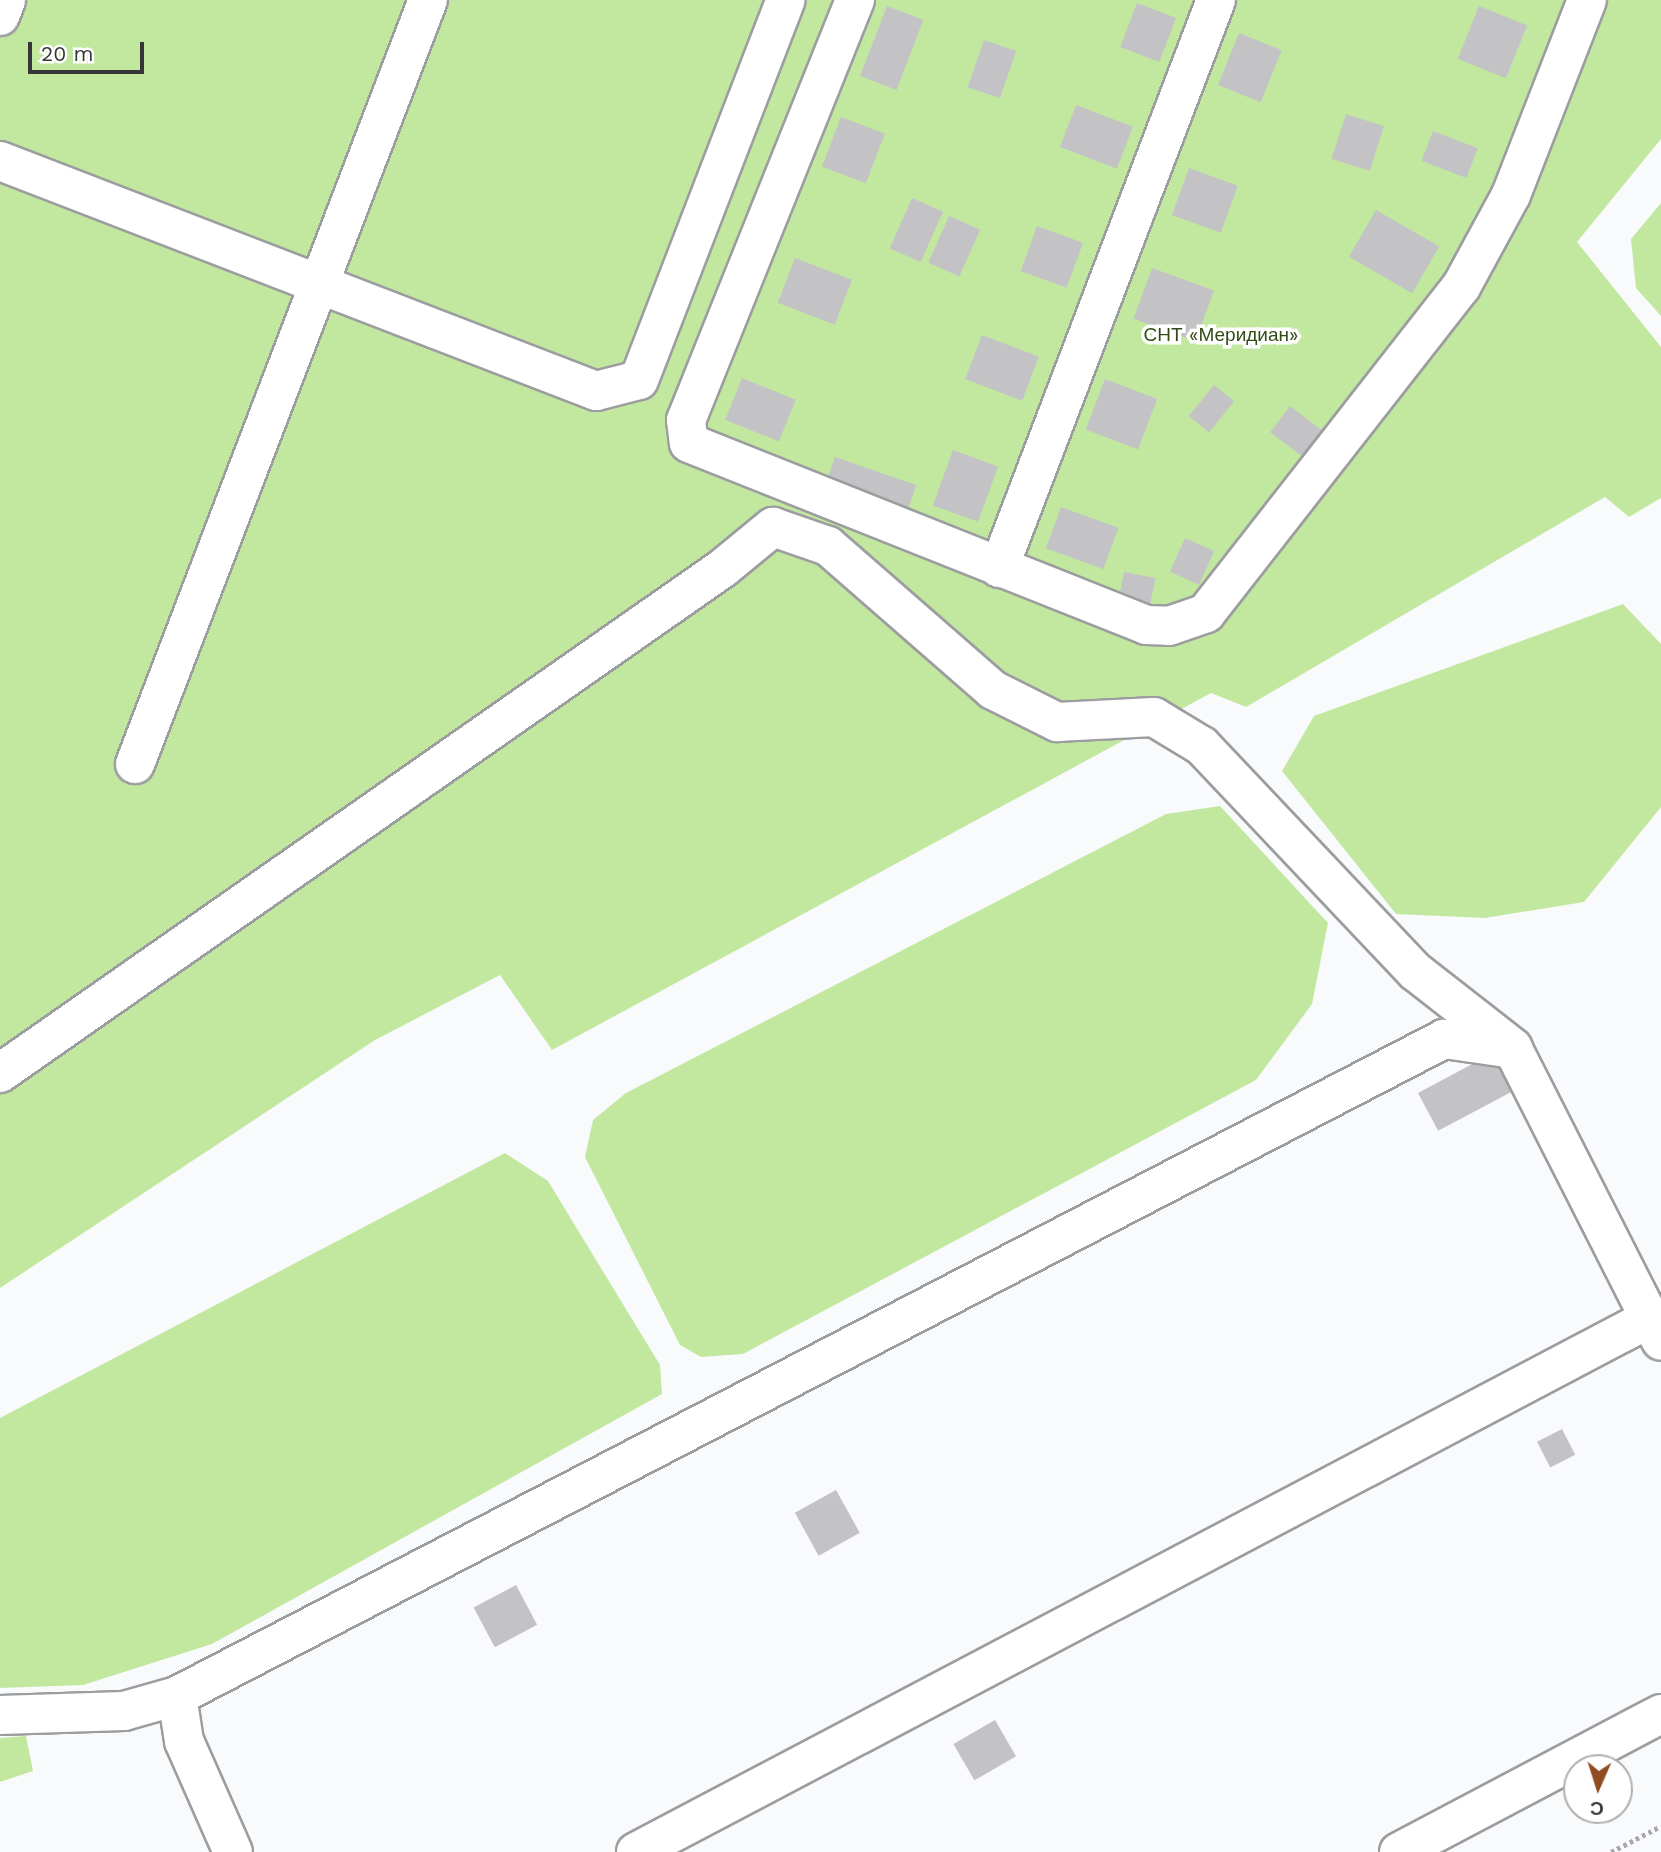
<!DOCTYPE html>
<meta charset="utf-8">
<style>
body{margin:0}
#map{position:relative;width:1661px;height:1852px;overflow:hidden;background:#f9fafc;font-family:"Work Sans",sans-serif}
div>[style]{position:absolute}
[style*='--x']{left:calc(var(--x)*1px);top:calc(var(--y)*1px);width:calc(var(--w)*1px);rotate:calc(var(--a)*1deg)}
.green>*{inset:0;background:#c2e8a0}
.building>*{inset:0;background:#c3c3c6;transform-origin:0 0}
.path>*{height:4.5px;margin-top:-2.25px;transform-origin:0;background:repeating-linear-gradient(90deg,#a8a8aa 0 3.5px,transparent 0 7px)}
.roads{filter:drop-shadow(2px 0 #9c9d9f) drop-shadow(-2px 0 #9c9d9f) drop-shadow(0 2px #9c9d9f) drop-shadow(0 -2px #9c9d9f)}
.street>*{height:38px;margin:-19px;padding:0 19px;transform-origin:19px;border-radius:19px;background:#fff}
span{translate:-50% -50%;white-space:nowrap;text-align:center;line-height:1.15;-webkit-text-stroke:7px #fff;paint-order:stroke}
.park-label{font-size:19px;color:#334c17}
.north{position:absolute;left:1563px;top:1754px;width:70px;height:70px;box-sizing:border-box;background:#fff;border:2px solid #afafaf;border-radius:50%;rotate:183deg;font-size:19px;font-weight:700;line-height:28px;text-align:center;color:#363637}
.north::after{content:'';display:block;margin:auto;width:24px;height:32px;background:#924c23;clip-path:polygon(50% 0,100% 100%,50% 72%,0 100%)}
.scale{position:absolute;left:28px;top:42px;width:116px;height:32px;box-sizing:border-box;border:4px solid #363637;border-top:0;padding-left:9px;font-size:21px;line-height:24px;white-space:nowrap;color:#363637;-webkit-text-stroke:5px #fff;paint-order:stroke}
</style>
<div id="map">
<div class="green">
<i style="clip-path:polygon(0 0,1661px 0,1661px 139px,1577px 242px,1661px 347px,1661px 498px,1629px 517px,1605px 497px,1246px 707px,1211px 693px,552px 1050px,500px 975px,375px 1040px,0 1288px)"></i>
<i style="clip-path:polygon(1661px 203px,1661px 316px,1636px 288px,1631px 239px)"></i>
<i style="clip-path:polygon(1623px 604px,1661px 644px,1661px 807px,1584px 902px,1485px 918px,1396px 914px,1282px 771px,1314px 716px)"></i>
<i style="clip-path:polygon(1220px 806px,1328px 923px,1312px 1004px,1256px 1080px,743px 1354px,701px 1357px,680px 1345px,585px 1157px,593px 1120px,626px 1093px,1166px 814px)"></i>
<i style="clip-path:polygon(505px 1153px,548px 1181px,660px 1365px,662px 1394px,212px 1644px,83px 1685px,0 1688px,0 1418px)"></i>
<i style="clip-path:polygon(26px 1736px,33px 1771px,0 1782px,0 1738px)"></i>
</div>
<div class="building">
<i style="left:1137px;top:3px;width:42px;height:47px;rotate:21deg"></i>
<i style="left:887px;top:6px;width:39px;height:75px;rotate:21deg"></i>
<i style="left:1479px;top:6px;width:52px;height:57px;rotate:22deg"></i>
<i style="left:1239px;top:33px;width:46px;height:56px;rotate:22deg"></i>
<i style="left:984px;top:40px;width:34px;height:50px;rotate:19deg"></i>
<i style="left:1076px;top:105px;width:61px;height:45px;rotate:21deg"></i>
<i style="left:1346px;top:114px;width:40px;height:47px;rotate:18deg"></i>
<i style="left:841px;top:117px;width:47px;height:53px;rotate:21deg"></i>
<i style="left:1433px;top:131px;width:48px;height:32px;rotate:21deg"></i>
<i style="left:1189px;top:168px;width:52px;height:50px;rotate:20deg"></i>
<i style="left:912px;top:198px;width:34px;height:55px;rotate:24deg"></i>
<i style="left:1376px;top:210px;width:73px;height:54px;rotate:30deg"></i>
<i style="left:949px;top:216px;width:34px;height:51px;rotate:24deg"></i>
<i style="left:1037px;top:226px;width:49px;height:48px;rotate:20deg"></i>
<i style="left:795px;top:258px;width:61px;height:48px;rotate:21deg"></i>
<i style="left:1152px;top:268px;width:66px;height:54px;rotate:20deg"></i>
<i style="left:982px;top:335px;width:61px;height:47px;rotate:21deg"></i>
<i style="left:742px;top:378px;width:58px;height:45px;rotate:22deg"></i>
<i style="left:1105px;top:379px;width:56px;height:54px;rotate:21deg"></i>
<i style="left:1214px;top:385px;width:26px;height:40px;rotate:39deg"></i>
<i style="left:1290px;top:406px;width:43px;height:33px;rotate:37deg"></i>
<i style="left:953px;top:450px;width:48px;height:59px;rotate:20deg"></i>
<i style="left:835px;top:457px;width:86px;height:38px;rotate:19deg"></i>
<i style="left:1061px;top:507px;width:61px;height:44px;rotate:20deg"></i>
<i style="left:1185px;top:538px;width:32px;height:37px;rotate:24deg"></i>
<i style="left:1124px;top:572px;width:32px;height:36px;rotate:11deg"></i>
<i style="left:1493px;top:1053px;width:43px;height:85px;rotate:62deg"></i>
<i style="left:1562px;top:1429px;width:29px;height:28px;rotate:63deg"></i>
<i style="left:836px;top:1490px;width:49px;height:47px;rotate:61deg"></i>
<i style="left:516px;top:1585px;width:45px;height:48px;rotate:62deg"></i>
<i style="left:995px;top:1720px;width:42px;height:48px;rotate:60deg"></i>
</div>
<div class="path">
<i style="--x:1611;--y:1852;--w:56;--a:-27.5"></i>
</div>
<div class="roads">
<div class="street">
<i style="--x:855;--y:0;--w:453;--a:111.9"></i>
<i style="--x:686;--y:420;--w:23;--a:83"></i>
<i style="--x:689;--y:443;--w:492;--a:21.7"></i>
<i style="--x:1146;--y:625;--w:23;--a:2"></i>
<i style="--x:1169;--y:626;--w:39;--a:-19"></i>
<i style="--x:1206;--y:613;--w:414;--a:-52"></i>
<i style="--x:1461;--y:287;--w:105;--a:-61.5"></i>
<i style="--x:1511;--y:195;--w:209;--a:-68.7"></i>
<i style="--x:0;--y:16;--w:17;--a:-69"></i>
<i style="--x:0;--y:161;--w:639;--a:21.1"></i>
<i style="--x:596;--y:391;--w:44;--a:-14.3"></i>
<i style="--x:639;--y:380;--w:407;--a:-68.9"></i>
<i style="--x:999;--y:568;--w:608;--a:-69.09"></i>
<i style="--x:135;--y:764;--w:818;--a:-69.02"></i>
<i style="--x:0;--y:1073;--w:882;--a:-34.93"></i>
<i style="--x:723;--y:568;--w:65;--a:-39.4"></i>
<i style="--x:773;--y:527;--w:58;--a:19.1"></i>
<i style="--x:828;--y:546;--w:219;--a:41.1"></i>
<i style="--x:993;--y:690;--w:72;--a:26.6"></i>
<i style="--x:1057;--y:722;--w:97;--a:-3"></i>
<i style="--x:1154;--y:717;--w:56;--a:31.1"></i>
<i style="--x:1202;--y:746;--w:311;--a:46.6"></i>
<i style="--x:1416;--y:972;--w:122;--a:38"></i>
<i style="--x:177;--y:1696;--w:46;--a:81.2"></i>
<i style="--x:184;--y:1741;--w:121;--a:66.2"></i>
<i style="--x:0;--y:1715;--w:124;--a:-1.8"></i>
<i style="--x:124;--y:1711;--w:55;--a:-15.8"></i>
<i style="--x:177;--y:1696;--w:1427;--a:-27.41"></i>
<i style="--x:1444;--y:1039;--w:70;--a:8.2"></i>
<i style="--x:1513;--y:1049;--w:327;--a:63.1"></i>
<i style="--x:636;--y:1852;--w:1148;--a:-27.77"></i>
<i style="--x:1399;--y:1852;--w:296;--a:-27.8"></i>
</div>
</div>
<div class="park-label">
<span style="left:1221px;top:335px">СНТ «Меридиан»</span>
</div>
<div class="north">С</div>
<div class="scale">20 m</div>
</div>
